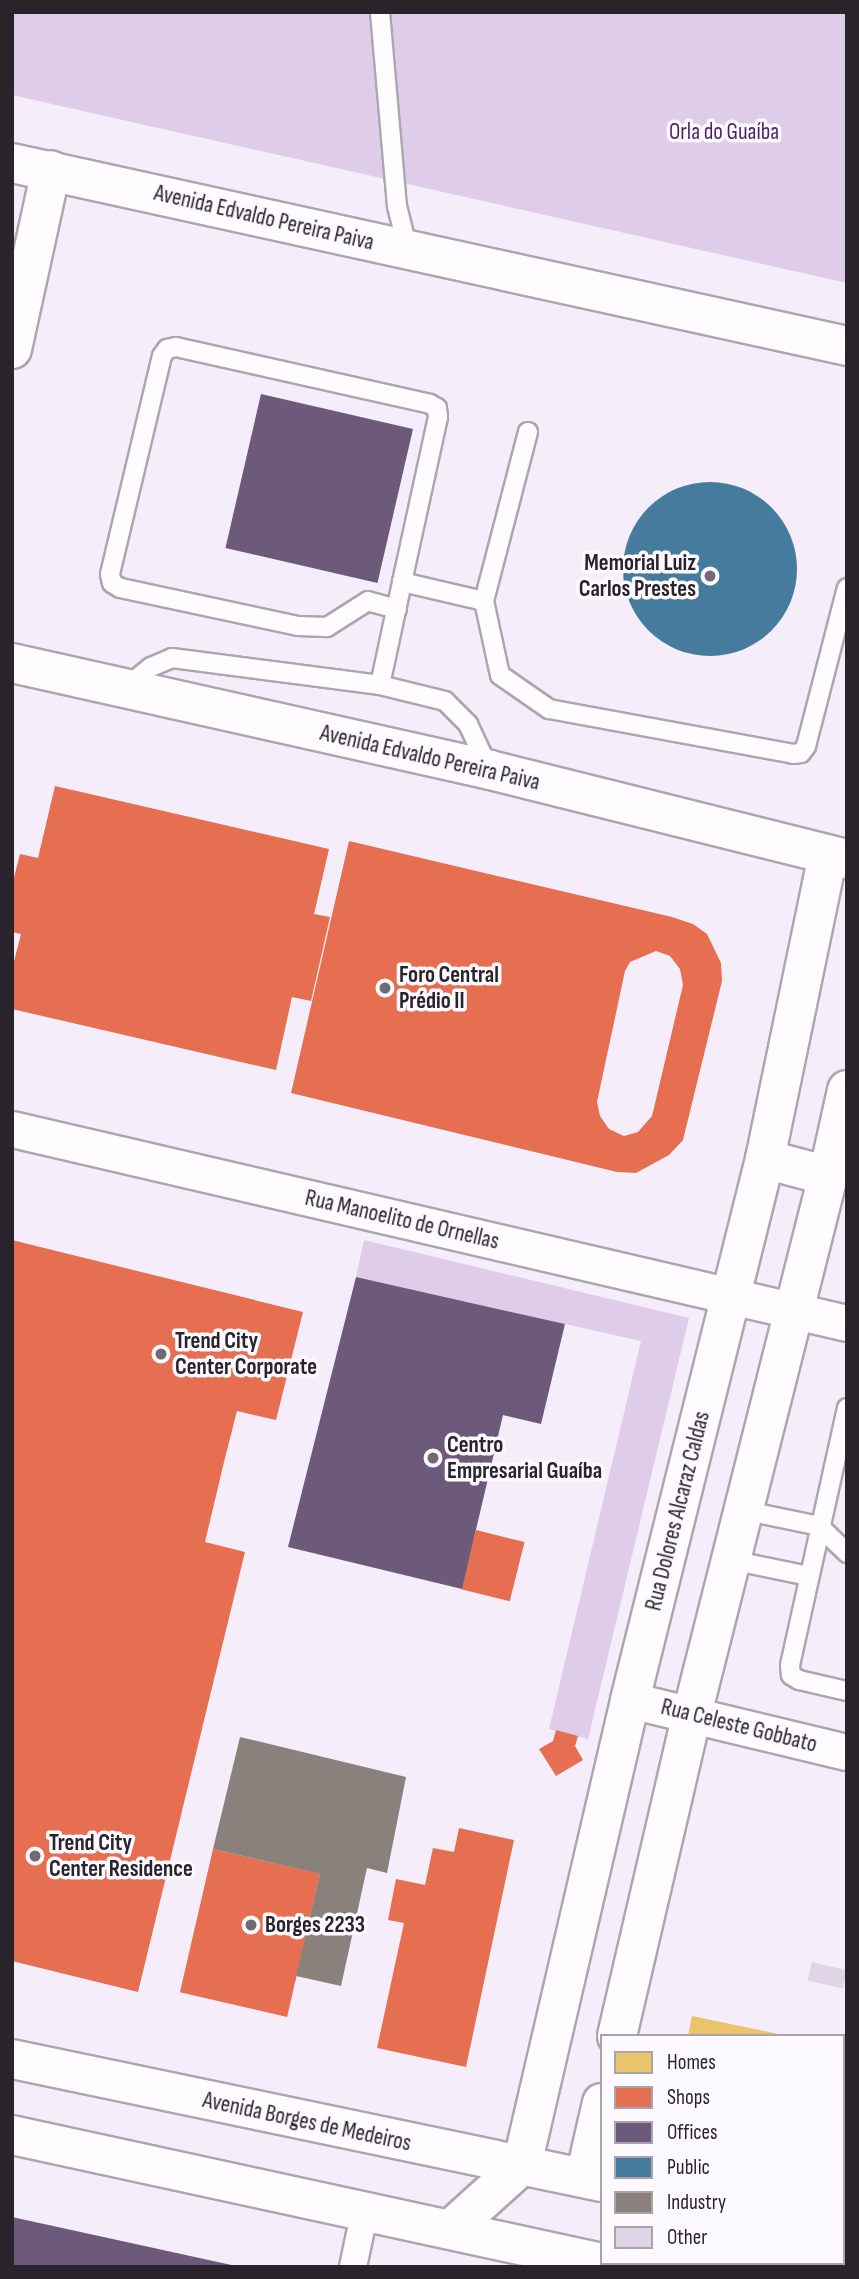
<!DOCTYPE html>
<meta charset="utf-8">
<style>
body{margin:0}
#map{position:relative;width:859px;height:2279px;overflow:hidden;background:#f5edfa;font-family:"Sofia Sans Condensed",sans-serif}
div>[style]{position:absolute}
[style*='--x']{left:calc(var(--x)*1px);top:calc(var(--y)*1px);width:calc(var(--w)*1px);rotate:calc(var(--a)*1deg)}
.green>*{inset:0;background:#decce9}
.homes>*{inset:0;background:#e9c46a;transform-origin:0 0}
.shops>*{inset:0;background:#e76f51;transform-origin:0 0}
.offices>*{inset:0;background:#6d597a;transform-origin:0 0}
.public>*{inset:0;background:#457b9d}
.round{border-radius:50%}
.industry>*{inset:0;background:#8a817c}
.building>*{inset:0;background:#e0d5e7;transform-origin:0 0}
.roads{filter:drop-shadow(2px 0 #aba6af) drop-shadow(-2px 0 #aba6af) drop-shadow(0 2px #aba6af) drop-shadow(0 -2px #aba6af)}
.service>*{height:18px;margin:-9px;padding:0 9px;transform-origin:9px;border-radius:9px;background:#fefcfe}
.pedestrian>*{height:26px;margin:-13px;padding:0 13px;transform-origin:13px;border-radius:13px;background:#fefcfe}
.minor>*{height:35px;margin:-17.5px;padding:0 17.5px;transform-origin:17.5px;border-radius:17.5px;background:#fefcfe}
.tertiary>*{height:38px;margin:-19px;padding:0 19px;transform-origin:19px;border-radius:19px;background:#fefcfe}
.secondary>*{height:38px;margin:-19px;padding:0 19px;transform-origin:19px;border-radius:19px;background:#fefcfe}
.dots>*{width:19px;height:19px;translate:-50% -50%;box-sizing:border-box;border:4px solid #fdfaff;border-radius:50%}
span{translate:-50% -50%;white-space:nowrap;text-align:center;line-height:1.15;-webkit-text-stroke:7px #fdfaff;paint-order:stroke}
.park-label{font-size:23px;color:#501f68}
.street-label{font-size:23px;color:#29242c}
.poi-label{font-size:23px;color:#29242c;font-weight:700}
.right{translate:-100% -50%;text-align:right}
.left{translate:0 -50%;text-align:left}
.frame{position:absolute;inset:0;border:14px solid #29242c;pointer-events:none}
.legend{position:absolute;left:600px;top:2034px;width:245px;height:231px;box-sizing:border-box;background:#fdfaff;border:2px solid #a8a4ab;margin:0;padding:9px 12px;list-style:none;font-size:21px;color:#29242c}
.legend li{display:flex;align-items:center;gap:14px;height:35px}
.legend b{width:35px;border:2px solid #a8a4ab}
</style>
<div id="map">
<div class="green">
<i style="clip-path:polygon(12px 12px,847px 12px,847px 283px,12px 95px)"></i>
<i style="clip-path:polygon(364px 1240px,689px 1318px,588px 1739px,549px 1729px,641px 1341px,356px 1277px)"></i>
</div>
<div class="homes">
<i style="clip-path:polygon(12px 1795px,70px 1809px,45px 1911px,12px 1903px)"></i>
<i style="clip-path:polygon(692px 2016px,783px 2035px,783px 2036px,688px 2036px)"></i>
<i style="left:843px;top:2047px;width:4px;height:116px"></i>
</div>
<div class="shops">
<i style="clip-path:polygon(55px 786px,329px 849px,314px 914px,330px 917px,311px 1001px,292px 997px,276px 1070px,12px 1009px,12px 969px,21px 934px,12px 932px,12px 885px,20px 854px,38px 858px)"></i>
<i style="clip-path:polygon(evenodd,349px 841px,672px 917px,693px 924px,707px 934px,721px 963px,722px 981px,683px 1140px,669px 1155px,636px 1173px,617px 1172px,291px 1093px,349px 841px,656px 951px,670px 956px,680px 969px,683px 985px,652px 1116px,638px 1132px,624px 1136px,609px 1129px,600px 1116px,597px 1102px,625px 971px,630px 962px,656px 951px)"></i>
<i style="clip-path:polygon(12px 1240px,303px 1312px,276px 1420px,237px 1411px,224px 1462px,205px 1542px,245px 1552px,138px 1992px,12px 1961px)"></i>
<i style="left:476px;top:1530px;width:50px;height:61px;rotate:14deg"></i>
<i style="clip-path:polygon(556px 1730px,578px 1736px,575px 1746px,583px 1760px,556px 1776px,539px 1749px,553px 1741px)"></i>
<i style="clip-path:polygon(459px 1828px,514px 1840px,466px 2067px,377px 2048px,404px 1923px,388px 1920px,396px 1879px,425px 1885px,433px 1848px,454px 1852px)"></i>
<i style="left:213px;top:1849px;width:110px;height:147px;rotate:13deg"></i>
</div>
<div class="offices">
<i style="left:261px;top:394px;width:156px;height:158px;rotate:13deg"></i>
<i style="clip-path:polygon(356px 1277px,565px 1324px,541px 1424px,503px 1415px,462px 1589px,288px 1547px)"></i>
<i style="clip-path:polygon(12px 2217px,236px 2266px,236px 2267px,12px 2267px)"></i>
</div>
<div class="public">
<i class="round" style="left:623px;top:482px;width:174px;height:174px"></i>
</div>
<div class="industry">
<i style="clip-path:polygon(240px 1737px,406px 1777px,387px 1873px,367px 1868px,341px 1986px,296px 1976px,320px 1874px,213px 1849px)"></i>
</div>
<div class="building">
<i style="left:812px;top:1962px;width:36px;height:19px;rotate:13deg"></i>
</div>
<div class="roads">
<div class="service">
<i style="--x:380;--y:12;--w:195;--a:85"></i>
<i style="--x:397;--y:206;--w:45;--a:76"></i>
<i style="--x:528;--y:432;--w:175;--a:104.6"></i>
<i style="--x:484;--y:601;--w:76;--a:77.8"></i>
<i style="--x:500;--y:675;--w:60;--a:34.8"></i>
<i style="--x:549;--y:709;--w:248;--a:10.4"></i>
<i style="--x:793;--y:754;--w:8;--a:-7"></i>
<i style="--x:801;--y:753;--w:9;--a:-54"></i>
<i style="--x:806;--y:746;--w:163;--a:-75.5"></i>
<i style="--x:397;--y:609;--w:30;--a:-165"></i>
<i style="--x:368;--y:601;--w:49;--a:147.6"></i>
<i style="--x:327;--y:627;--w:29;--a:-178"></i>
<i style="--x:298;--y:626;--w:182;--a:-167.9"></i>
<i style="--x:120;--y:588;--w:9;--a:-148"></i>
<i style="--x:112;--y:583;--w:9;--a:-103"></i>
<i style="--x:110;--y:574;--w:224;--a:-76.6"></i>
<i style="--x:162;--y:356;--w:9;--a:-54"></i>
<i style="--x:167;--y:349;--w:9;--a:-13"></i>
<i style="--x:176;--y:347;--w:260;--a:12.6"></i>
<i style="--x:430;--y:404;--w:8;--a:30"></i>
<i style="--x:437;--y:408;--w:9;--a:84"></i>
<i style="--x:438;--y:417;--w:169;--a:102.3"></i>
<i style="--x:380;--y:685;--w:105;--a:-77.9"></i>
<i style="--x:402;--y:582;--w:84;--a:13"></i>
<i style="--x:125;--y:688;--w:33;--a:-39"></i>
<i style="--x:151;--y:667;--w:23;--a:-23"></i>
<i style="--x:172;--y:658;--w:210;--a:7.4"></i>
<i style="--x:380;--y:685;--w:67;--a:13.8"></i>
<i style="--x:445;--y:701;--w:33;--a:45"></i>
<i style="--x:468;--y:724;--w:47;--a:65.1"></i>
<i style="--x:847;--y:1408;--w:264;--a:102.5"></i>
<i style="--x:790;--y:1666;--w:9;--a:84"></i>
<i style="--x:791;--y:1675;--w:9;--a:32"></i>
<i style="--x:799;--y:1680;--w:49;--a:12.9"></i>
<i style="--x:742;--y:1510;--w:79;--a:11.7"></i>
<i style="--x:819;--y:1526;--w:39;--a:44"></i>
<i style="--x:731;--y:1560;--w:80;--a:11.6"></i>
</div>
<div class="pedestrian">
<i style="--x:353;--y:2267;--w:58;--a:-78.1"></i>
</div>
<div class="minor">
<i style="--x:12;--y:1129;--w:857;--a:13.08"></i>
<i style="--x:630;--y:1700;--w:223;--a:13.5"></i>
</div>
<div class="tertiary">
<i style="--x:765;--y:1159;--w:65;--a:15.1"></i>
<i style="--x:617;--y:2036;--w:331;--a:-76.9"></i>
<i style="--x:692;--y:1714;--w:555;--a:-75.81"></i>
<i style="--x:828;--y:1176;--w:88;--a:-77.5"></i>
<i style="--x:522;--y:2165;--w:477;--a:-76.9"></i>
<i style="--x:630;--y:1700;--w:558;--a:-75.99"></i>
<i style="--x:765;--y:1159;--w:309;--a:-78.3"></i>
<i style="--x:585;--y:2177;--w:76;--a:-77.1"></i>
</div>
<div class="secondary">
<i style="--x:12;--y:163;--w:855;--a:12.36"></i>
<i style="--x:12;--y:349;--w:183;--a:-77.7"></i>
<i style="--x:12;--y:663;--w:490;--a:12.6"></i>
<i style="--x:490;--y:770;--w:368;--a:14"></i>
<i style="--x:12;--y:2059;--w:603;--a:11.78"></i>
<i style="--x:12;--y:2135;--w:604;--a:12.24"></i>
<i style="--x:452;--y:2228;--w:94;--a:-42"></i>
<i style="--x:843;--y:2242;--w:4;--a:14"></i>
</div>
</div>
<div class="dots">
<i style="left:710px;top:576px;background:#706a74"></i>
<i style="left:385px;top:988px;background:#706a74"></i>
<i style="left:161px;top:1354px;background:#706a74"></i>
<i style="left:433px;top:1458px;background:#706a74"></i>
<i style="left:35px;top:1856px;background:#706a74"></i>
<i style="left:251px;top:1925px;background:#706a74"></i>
</div>
<div class="park-label">
<span style="left:724px;top:132px">Orla do Guaíba</span>
</div>
<div class="street-label">
<span style="left:264px;top:218px;rotate:13deg">Avenida Edvaldo Pereira Paiva</span>
<span style="left:430px;top:758px;rotate:13deg">Avenida Edvaldo Pereira Paiva</span>
<span style="left:402px;top:1220px;rotate:13deg">Rua Manoelito de Ornellas</span>
<span style="left:678px;top:1511px;rotate:-76deg">Rua Dolores Alcaraz Caldas</span>
<span style="left:739px;top:1726px;rotate:14deg">Rua Celeste Gobbato</span>
<span style="left:307px;top:2122px;rotate:12deg">Avenida Borges de Medeiros</span>
</div>
<div class="poi-label">
<span class="right" style="left:696px;top:576px">Memorial Luiz<br>Carlos Prestes</span>
<span class="left" style="left:399px;top:988px">Foro Central<br>Prédio II</span>
<span class="left" style="left:175px;top:1354px">Trend City<br>Center Corporate</span>
<span class="left" style="left:447px;top:1458px">Centro<br>Empresarial Guaíba</span>
<span class="left" style="left:49px;top:1856px">Trend City<br>Center Residence</span>
<span class="left" style="left:265px;top:1925px">Borges 2233</span>
</div>
<div class="frame"></div>
<ul class="legend">
<li><b style="height:19px;background:#e9c46a"></b>Homes</li>
<li><b style="height:19px;background:#e76f51"></b>Shops</li>
<li><b style="height:19px;background:#6d597a"></b>Offices</li>
<li><b style="height:19px;background:#457b9d"></b>Public</li>
<li><b style="height:19px;background:#8a817c"></b>Industry</li>
<li><b style="height:19px;background:#e0d5e7"></b>Other</li>
</ul>
</div>
